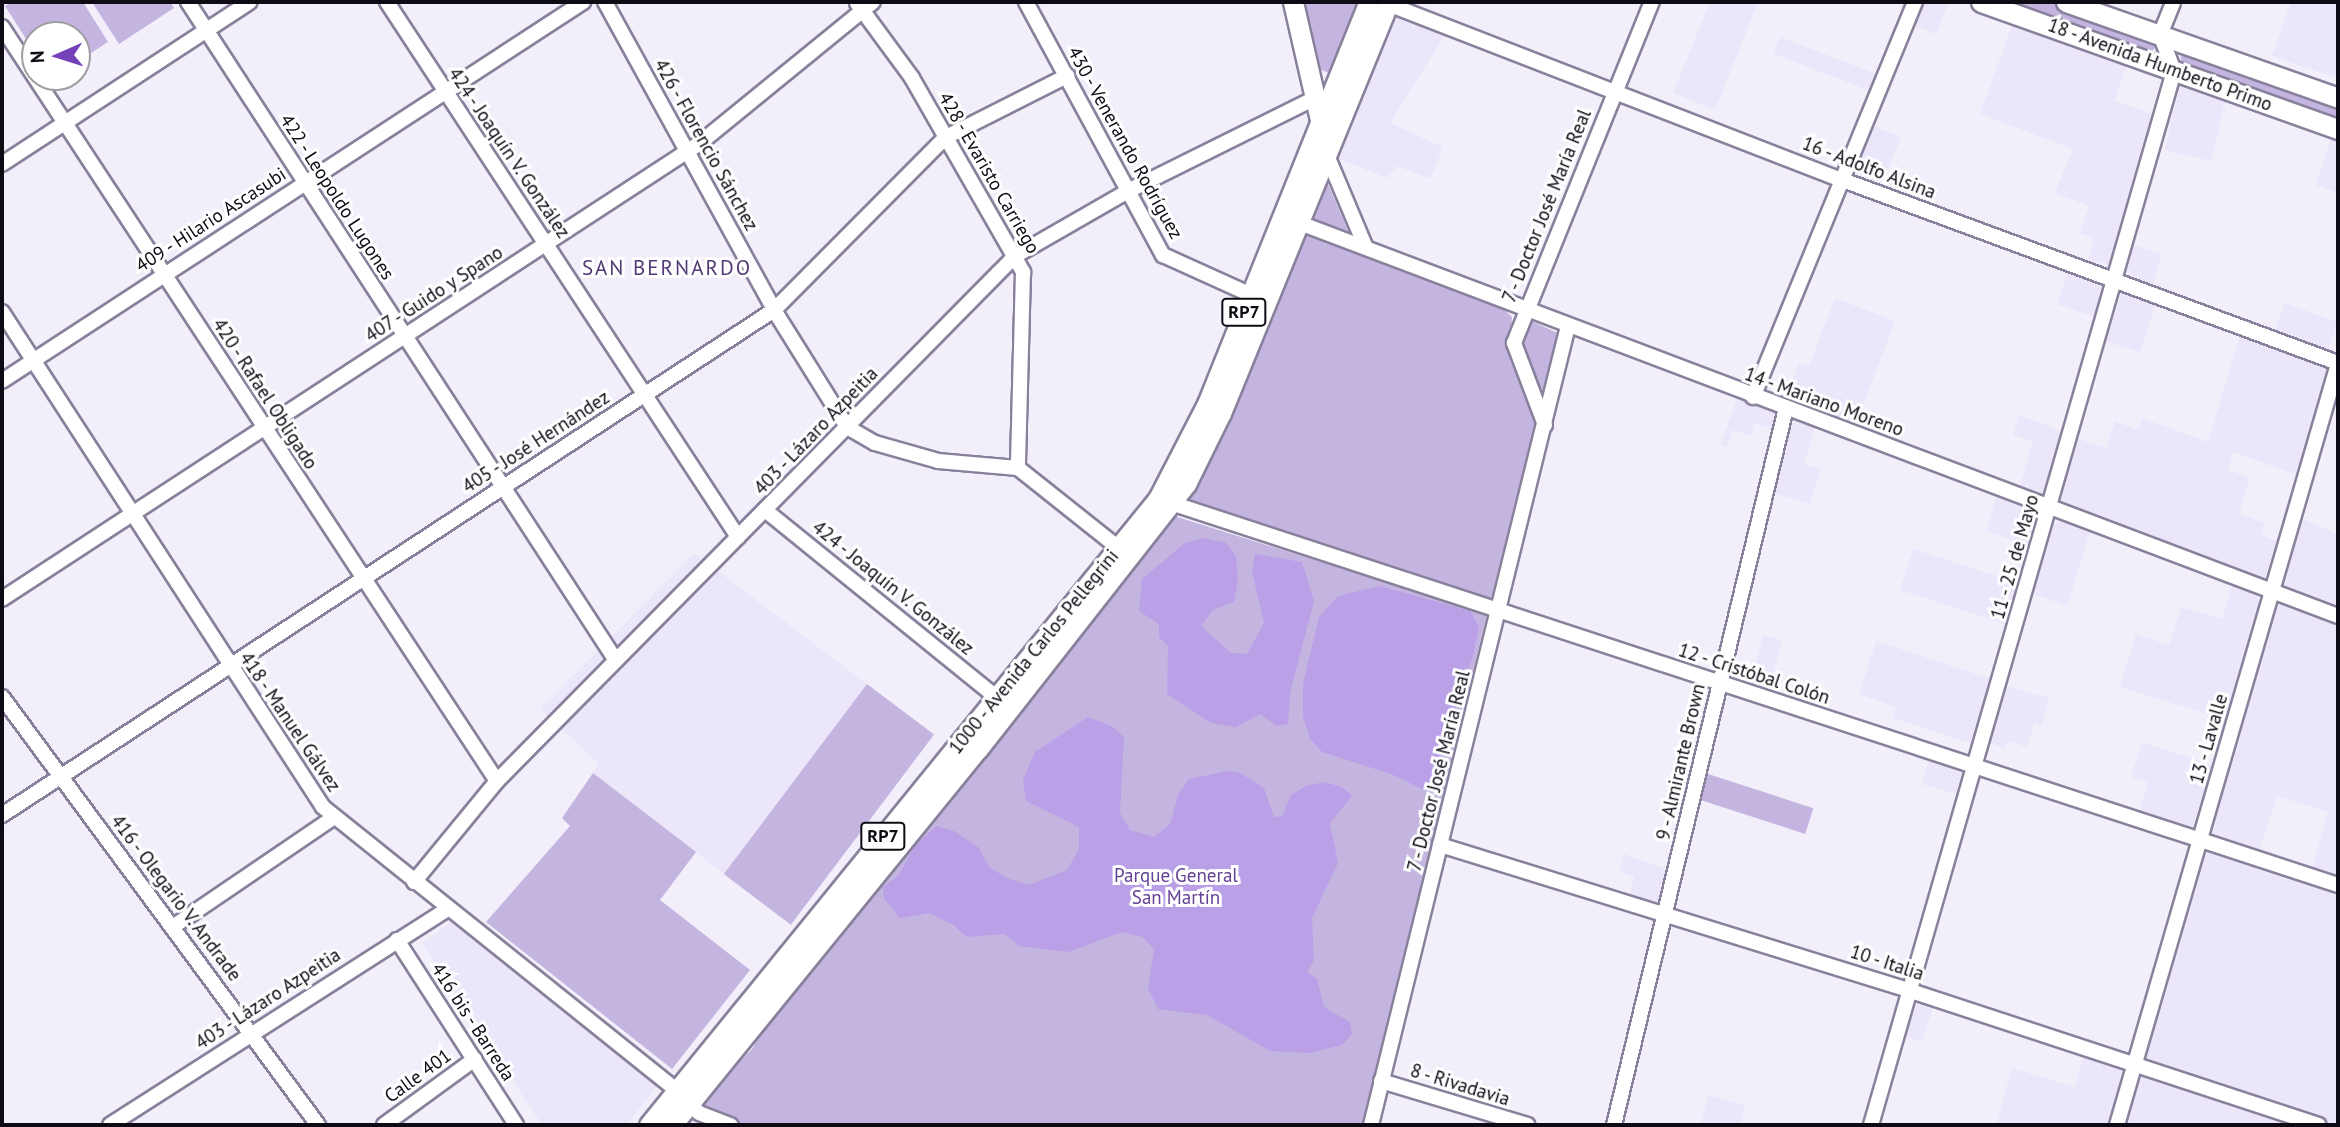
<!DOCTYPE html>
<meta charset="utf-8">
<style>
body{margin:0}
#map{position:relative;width:2340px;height:1127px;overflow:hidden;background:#f2effb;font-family:"PT Sans",sans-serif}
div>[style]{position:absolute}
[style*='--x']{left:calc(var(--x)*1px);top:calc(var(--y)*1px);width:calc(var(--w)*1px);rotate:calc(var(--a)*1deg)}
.built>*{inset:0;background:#ece6fb;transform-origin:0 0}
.green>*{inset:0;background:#c3b5e0;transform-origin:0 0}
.forest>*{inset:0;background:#b9a0e7}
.roads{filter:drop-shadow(2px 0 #89819b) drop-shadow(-2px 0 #89819b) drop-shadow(0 2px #89819b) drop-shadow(0 -2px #89819b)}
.minor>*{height:14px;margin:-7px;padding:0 7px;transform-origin:7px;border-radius:7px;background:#fff}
.major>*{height:19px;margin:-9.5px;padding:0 9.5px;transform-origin:9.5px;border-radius:9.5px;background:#fff}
span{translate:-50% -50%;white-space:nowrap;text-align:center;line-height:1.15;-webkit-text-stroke:6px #fff;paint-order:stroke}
.shield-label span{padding:2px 5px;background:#fff;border:2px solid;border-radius:5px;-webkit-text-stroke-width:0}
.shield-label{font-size:18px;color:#0e0b14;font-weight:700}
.street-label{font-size:19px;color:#0e0b14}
.park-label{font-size:19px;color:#634195}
.neighbourhood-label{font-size:21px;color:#513a76;letter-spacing:2px}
.frame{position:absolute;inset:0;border:4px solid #0e0b14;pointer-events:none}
.north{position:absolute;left:21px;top:21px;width:70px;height:70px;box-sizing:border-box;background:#fff;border:2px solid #9f9da1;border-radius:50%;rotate:267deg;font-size:19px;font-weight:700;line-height:28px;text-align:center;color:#0e0b14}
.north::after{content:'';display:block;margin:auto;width:24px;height:32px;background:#7541b9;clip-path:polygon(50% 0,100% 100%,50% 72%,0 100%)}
</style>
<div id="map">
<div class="built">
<i style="clip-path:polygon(1710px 2px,1758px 2px,1715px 110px,1673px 93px)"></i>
<i style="clip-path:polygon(1919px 2px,1949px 2px,1936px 34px,1909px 24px)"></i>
<i style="clip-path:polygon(2291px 2px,2338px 2px,2338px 78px,2272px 56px)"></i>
<i style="clip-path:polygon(1392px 12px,1448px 30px,1390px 123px,1443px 147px,1431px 179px,1397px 166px,1387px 178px,1334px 157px)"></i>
<i style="clip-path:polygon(2014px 20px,2128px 60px,2115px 101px,2153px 114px,2110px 265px,2088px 259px,2094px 238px,2080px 233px,2089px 206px,2055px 193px,2073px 149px,1980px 114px)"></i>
<i style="left:1780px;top:37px;width:103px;height:18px;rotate:21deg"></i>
<i style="left:2180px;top:83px;width:48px;height:69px;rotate:13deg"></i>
<i style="clip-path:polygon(1871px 125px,1901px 137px,1882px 184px,1856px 169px)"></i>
<i style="clip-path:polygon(2332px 134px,2338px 136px,2338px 193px,2316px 185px)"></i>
<i style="clip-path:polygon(2131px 244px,2162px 254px,2153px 285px,2126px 272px)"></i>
<i style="clip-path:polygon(2070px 266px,2101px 277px,2106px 285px,2097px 318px,2057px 304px)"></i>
<i style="left:2123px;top:289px;width:36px;height:55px;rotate:18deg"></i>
<i style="clip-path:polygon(1835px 298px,1895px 321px,1854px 429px,1784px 403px,1799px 363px,1809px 366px)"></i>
<i style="left:2285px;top:303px;width:56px;height:29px;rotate:20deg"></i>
<i style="clip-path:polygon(2241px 332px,2329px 369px,2297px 475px,2233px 452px,2228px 470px,2250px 478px,2239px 513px,2265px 523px,2261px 535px,2277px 541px,2264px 581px,2059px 506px,2076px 438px,2106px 448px,2115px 421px,2138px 430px,2142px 418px,2208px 442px)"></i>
<i style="clip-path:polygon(1738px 397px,1773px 410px,1779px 419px,1776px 430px,1755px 423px,1751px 436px,1732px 430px,1727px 447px,1720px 445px)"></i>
<i style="clip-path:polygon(2019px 415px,2065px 432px,2045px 495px,2019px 489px,2033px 442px,2013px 435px)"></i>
<i style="clip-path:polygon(1794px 422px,1815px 427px,1804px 464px,1821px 469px,1810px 504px,1773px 493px,1788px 426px)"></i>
<i style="clip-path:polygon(1996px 497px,2033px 510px,2038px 521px,2030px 546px,1986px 531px)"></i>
<i style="clip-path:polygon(2300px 518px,2338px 534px,2338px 613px,2282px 588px)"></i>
<i style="clip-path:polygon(2062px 521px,2090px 532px,2067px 606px,2031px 593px,2050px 526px)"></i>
<i style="left:1913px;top:549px;width:114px;height:43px;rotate:18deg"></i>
<i style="clip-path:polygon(694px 553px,867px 684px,724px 874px,593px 773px,599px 764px,540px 709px)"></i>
<i style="clip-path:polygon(2232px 585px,2254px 592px,2260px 604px,2227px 720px,2120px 687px,2136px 634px,2169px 645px,2181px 607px,2222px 619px)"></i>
<i style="clip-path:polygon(2281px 604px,2338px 625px,2338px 880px,2311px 871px,2328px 812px,2277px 796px,2258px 854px,2208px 836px,2274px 605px)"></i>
<i style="clip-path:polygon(1763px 635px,1782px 641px,1766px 696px,1730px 683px,1728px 676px,1750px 683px)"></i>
<i style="clip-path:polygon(1876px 641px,1994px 680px,1976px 745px,1893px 718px,1896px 707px,1859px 694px)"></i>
<i style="clip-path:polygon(2006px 686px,2049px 698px,2042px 726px,2034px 724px,2027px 747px,2007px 741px,2005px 748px,1989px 743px)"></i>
<i style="clip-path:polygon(2142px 742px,2214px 765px,2191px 831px,2139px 815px,2148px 782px,2131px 777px)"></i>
<i style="clip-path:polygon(1929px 759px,1965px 772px,1962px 796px,1922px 784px)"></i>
<i style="clip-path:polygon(2206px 849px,2338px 890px,2338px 1125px,2145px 1060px)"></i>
<i style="clip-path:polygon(1624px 854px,1669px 870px,1660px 905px,1629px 898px,1634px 877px,1619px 871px)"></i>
<i style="clip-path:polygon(451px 922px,658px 1085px,626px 1125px,542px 1125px,422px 943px)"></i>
<i style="clip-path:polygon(1920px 1003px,1933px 1007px,1922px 1042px,1905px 1036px,1914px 1007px)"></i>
<i style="clip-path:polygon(2084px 1055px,2125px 1071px,2111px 1125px,1996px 1125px,2012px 1068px,2075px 1087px)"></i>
<i style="clip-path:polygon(2142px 1075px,2146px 1075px,2301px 1125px,2124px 1125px)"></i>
<i style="clip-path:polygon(1708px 1095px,1745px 1106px,1740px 1125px,1700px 1125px)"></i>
</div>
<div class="green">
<i style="clip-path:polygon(12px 2px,83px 2px,108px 42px,77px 62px,77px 35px,35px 35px,35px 53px,5px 6px)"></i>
<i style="clip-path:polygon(92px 2px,170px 2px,174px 8px,119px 44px)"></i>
<i style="clip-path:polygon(1303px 2px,1356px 4px,1329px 73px,1319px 69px)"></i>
<i style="clip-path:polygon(1996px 2px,2052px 2px,2154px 38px,2156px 47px,2149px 54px)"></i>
<i style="clip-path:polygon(2181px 52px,2338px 102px,2338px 121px,2181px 65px)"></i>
<i style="clip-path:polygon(1324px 175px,1350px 235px,1306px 217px)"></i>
<i style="clip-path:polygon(1306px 230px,1505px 310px,1512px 317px,1509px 357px,1538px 429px,1493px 602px,1185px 504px,1185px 492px,1277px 306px,1287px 256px)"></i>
<i style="clip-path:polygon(1527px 319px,1560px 334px,1544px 405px,1517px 340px)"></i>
<i style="clip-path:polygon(1171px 515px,1487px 614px,1363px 1125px,742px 1125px,706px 1114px,698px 1104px,752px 1049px,771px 1014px)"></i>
<i style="left:867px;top:684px;width:84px;height:238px;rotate:37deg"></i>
<i style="clip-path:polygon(593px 773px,696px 852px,660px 900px,750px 970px,672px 1069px,486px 922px,570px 826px,562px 818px)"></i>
<i style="left:1705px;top:773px;width:114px;height:27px;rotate:18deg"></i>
</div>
<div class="forest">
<i style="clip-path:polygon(1203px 538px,1225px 542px,1236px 556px,1238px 580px,1234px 602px,1213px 610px,1201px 626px,1231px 653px,1247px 654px,1264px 623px,1252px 571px,1255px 554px,1302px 562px,1314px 601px,1290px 693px,1288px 724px,1277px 726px,1260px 714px,1236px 727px,1211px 723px,1167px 694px,1168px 646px,1159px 637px,1159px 624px,1139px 611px,1142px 579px,1185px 543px)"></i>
<i style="clip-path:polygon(1379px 586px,1470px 611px,1479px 627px,1472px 660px,1459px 687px,1453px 731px,1444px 742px,1442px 769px,1430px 793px,1391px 774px,1322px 752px,1310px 739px,1303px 717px,1303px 684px,1319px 617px,1338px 596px)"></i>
<i style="clip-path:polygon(1088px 717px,1111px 726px,1124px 737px,1120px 813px,1130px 830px,1154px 837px,1170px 824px,1178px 795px,1189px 779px,1228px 771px,1240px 773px,1264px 788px,1274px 817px,1282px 816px,1291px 795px,1306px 786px,1324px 782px,1342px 787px,1352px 796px,1330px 823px,1338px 863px,1312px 918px,1314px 960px,1307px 972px,1317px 979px,1324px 1007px,1350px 1022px,1352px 1034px,1342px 1045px,1310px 1053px,1270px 1051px,1207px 1015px,1158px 1009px,1148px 988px,1154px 949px,1143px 937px,1122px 932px,1068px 952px,1019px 946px,1004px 934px,967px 937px,952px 924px,929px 913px,900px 918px,884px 899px,883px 887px,898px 876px,915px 846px,936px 826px,954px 831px,979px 848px,989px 867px,1007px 878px,1029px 885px,1067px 870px,1079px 849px,1079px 827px,1026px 801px,1023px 780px,1035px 752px)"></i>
</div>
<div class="roads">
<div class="minor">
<i style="--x:188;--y:2;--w:784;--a:56.98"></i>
<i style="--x:387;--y:2;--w:640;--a:56.73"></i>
<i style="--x:605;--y:2;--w:351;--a:61.2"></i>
<i style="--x:774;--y:310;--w:138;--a:58"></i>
<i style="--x:847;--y:427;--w:32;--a:30"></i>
<i style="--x:875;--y:443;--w:66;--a:15.9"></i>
<i style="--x:938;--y:461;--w:80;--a:5"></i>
<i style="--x:1018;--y:468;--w:137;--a:38.5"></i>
<i style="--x:1026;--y:2;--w:288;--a:61.6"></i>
<i style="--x:1163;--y:255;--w:97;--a:24.4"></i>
<i style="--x:857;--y:3;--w:93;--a:53.7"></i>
<i style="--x:912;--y:78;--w:224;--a:60.2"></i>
<i style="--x:1023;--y:272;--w:196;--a:91.5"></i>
<i style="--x:1388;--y:4;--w:485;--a:21.2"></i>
<i style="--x:1840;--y:179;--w:531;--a:20.28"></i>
<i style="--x:2;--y:27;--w:902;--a:56.72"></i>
<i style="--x:1326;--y:153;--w:101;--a:67.2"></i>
<i style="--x:2;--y:164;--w:296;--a:-33.2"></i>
<i style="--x:1297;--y:222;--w:1113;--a:20.73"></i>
<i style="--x:2;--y:312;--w:590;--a:57.04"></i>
<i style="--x:323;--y:807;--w:454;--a:38.7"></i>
<i style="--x:677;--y:1091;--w:31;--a:45"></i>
<i style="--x:699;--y:1113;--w:34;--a:21"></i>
<i style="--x:2;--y:381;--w:694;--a:-33.12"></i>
<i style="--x:1753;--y:397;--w:427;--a:-67.7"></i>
<i style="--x:1545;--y:425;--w:88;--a:-110.7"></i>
<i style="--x:1514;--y:343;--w:368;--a:-68"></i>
<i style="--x:1162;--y:500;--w:1237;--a:18.13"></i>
<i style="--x:765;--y:510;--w:297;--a:39"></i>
<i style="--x:2;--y:599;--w:834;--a:-33.16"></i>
<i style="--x:700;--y:143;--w:223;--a:-39.2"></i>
<i style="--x:2;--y:697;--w:532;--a:53.56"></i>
<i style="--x:2;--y:815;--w:923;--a:-33.19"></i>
<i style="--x:774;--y:310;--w:244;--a:-45.2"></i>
<i style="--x:946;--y:137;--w:136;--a:-26.8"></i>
<i style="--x:1440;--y:845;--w:493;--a:17.2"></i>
<i style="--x:1911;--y:991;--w:429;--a:18.2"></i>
<i style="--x:414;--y:882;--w:131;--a:-50.6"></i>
<i style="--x:497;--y:781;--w:738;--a:-45.38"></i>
<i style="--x:1015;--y:256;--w:133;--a:-29.9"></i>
<i style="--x:1130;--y:190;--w:207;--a:-26.4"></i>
<i style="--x:174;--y:926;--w:192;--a:-34.2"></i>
<i style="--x:397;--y:940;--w:220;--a:57.2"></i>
<i style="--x:1381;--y:1081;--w:153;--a:16.7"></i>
<i style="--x:110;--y:1125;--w:401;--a:-32.6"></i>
<i style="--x:384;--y:1125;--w:112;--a:-36"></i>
<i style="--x:1371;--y:1125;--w:823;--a:-76.15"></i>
<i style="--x:1614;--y:1125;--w:737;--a:-76.51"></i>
<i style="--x:1871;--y:1125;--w:1097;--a:-73.96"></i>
<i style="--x:2174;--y:71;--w:39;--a:-111"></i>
<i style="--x:2160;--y:35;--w:35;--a:-68"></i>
<i style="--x:2117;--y:1125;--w:792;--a:-73.81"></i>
</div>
<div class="major">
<i style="--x:1293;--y:2;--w:121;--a:77.1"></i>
<i style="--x:1981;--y:2;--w:379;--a:19.6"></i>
<i style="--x:2066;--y:2;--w:288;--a:19.4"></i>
<i style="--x:649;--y:1125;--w:807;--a:-50.89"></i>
<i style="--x:1158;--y:499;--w:107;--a:-62.7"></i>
<i style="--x:1207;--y:404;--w:433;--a:-68.1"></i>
<i style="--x:672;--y:1125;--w:485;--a:-50.9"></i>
<i style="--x:978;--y:749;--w:337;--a:-51.9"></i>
<i style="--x:1186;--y:484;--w:79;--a:-63.8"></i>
<i style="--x:1221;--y:413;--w:444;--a:-67.8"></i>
</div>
</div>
<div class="shield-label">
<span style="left:1244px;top:312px">RP7</span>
<span style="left:883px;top:836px">RP7</span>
</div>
<div class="street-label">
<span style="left:2160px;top:65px;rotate:20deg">18 - Avenida Humberto Primo</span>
<span style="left:1125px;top:143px;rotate:61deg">430 - Venerando Rodríguez</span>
<span style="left:706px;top:145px;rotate:61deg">426 - Florencio Sánchez</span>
<span style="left:509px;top:153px;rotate:56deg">424 - Joaquín V. González</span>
<span style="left:1869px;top:168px;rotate:21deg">16 - Adolfo Alsina</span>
<span style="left:989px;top:173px;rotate:60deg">428 - Evaristo Carriego</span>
<span style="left:337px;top:197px;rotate:57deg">422 - Leopoldo Lugones</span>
<span style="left:1547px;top:206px;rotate:-68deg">7 - Doctor José María Real</span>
<span style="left:211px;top:220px;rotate:-33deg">409 - Hilario Ascasubi</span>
<span style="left:434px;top:294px;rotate:-33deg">407 - Guido y Spano</span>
<span style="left:265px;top:394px;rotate:57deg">420 - Rafael Obligado</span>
<span style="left:1824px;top:402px;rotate:20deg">14 - Mariano Moreno</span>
<span style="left:816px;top:431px;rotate:-46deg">403 - Lázaro Azpeitia</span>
<span style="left:536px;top:442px;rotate:-33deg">405 - José Hernández</span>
<span style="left:2015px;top:557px;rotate:-74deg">11 - 25 de Mayo</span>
<span style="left:893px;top:588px;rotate:39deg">424 - Joaquín V. González</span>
<span style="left:1034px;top:652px;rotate:-51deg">1000 - Avenida Carlos Pellegrini</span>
<span style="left:1754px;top:674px;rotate:18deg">12 - Cristóbal Colón</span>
<span style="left:290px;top:722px;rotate:56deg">418 - Manuel Gálvez</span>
<span style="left:2209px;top:739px;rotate:-74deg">13 - Lavalle</span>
<span style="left:1681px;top:762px;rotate:-77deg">9 - Almirante Brown</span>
<span style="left:1439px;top:771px;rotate:-76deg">7 - Doctor José María Real</span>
<span style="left:176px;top:898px;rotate:53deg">416 - Olegario V. Andrade</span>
<span style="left:1887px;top:963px;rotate:18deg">10 - Italia</span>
<span style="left:268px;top:999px;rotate:-33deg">403 - Lázaro Azpeitia</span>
<span style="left:473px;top:1022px;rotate:57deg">416 bis - Barreda</span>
<span style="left:418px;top:1076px;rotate:-36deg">Calle 401</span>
<span style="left:1460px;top:1085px;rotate:17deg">8 - Rivadavia</span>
</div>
<div class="park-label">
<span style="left:1176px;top:887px">Parque General<br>San Martín</span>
</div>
<div class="neighbourhood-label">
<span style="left:667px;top:268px">SAN BERNARDO</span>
</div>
<div class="frame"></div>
<div class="north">N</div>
</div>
